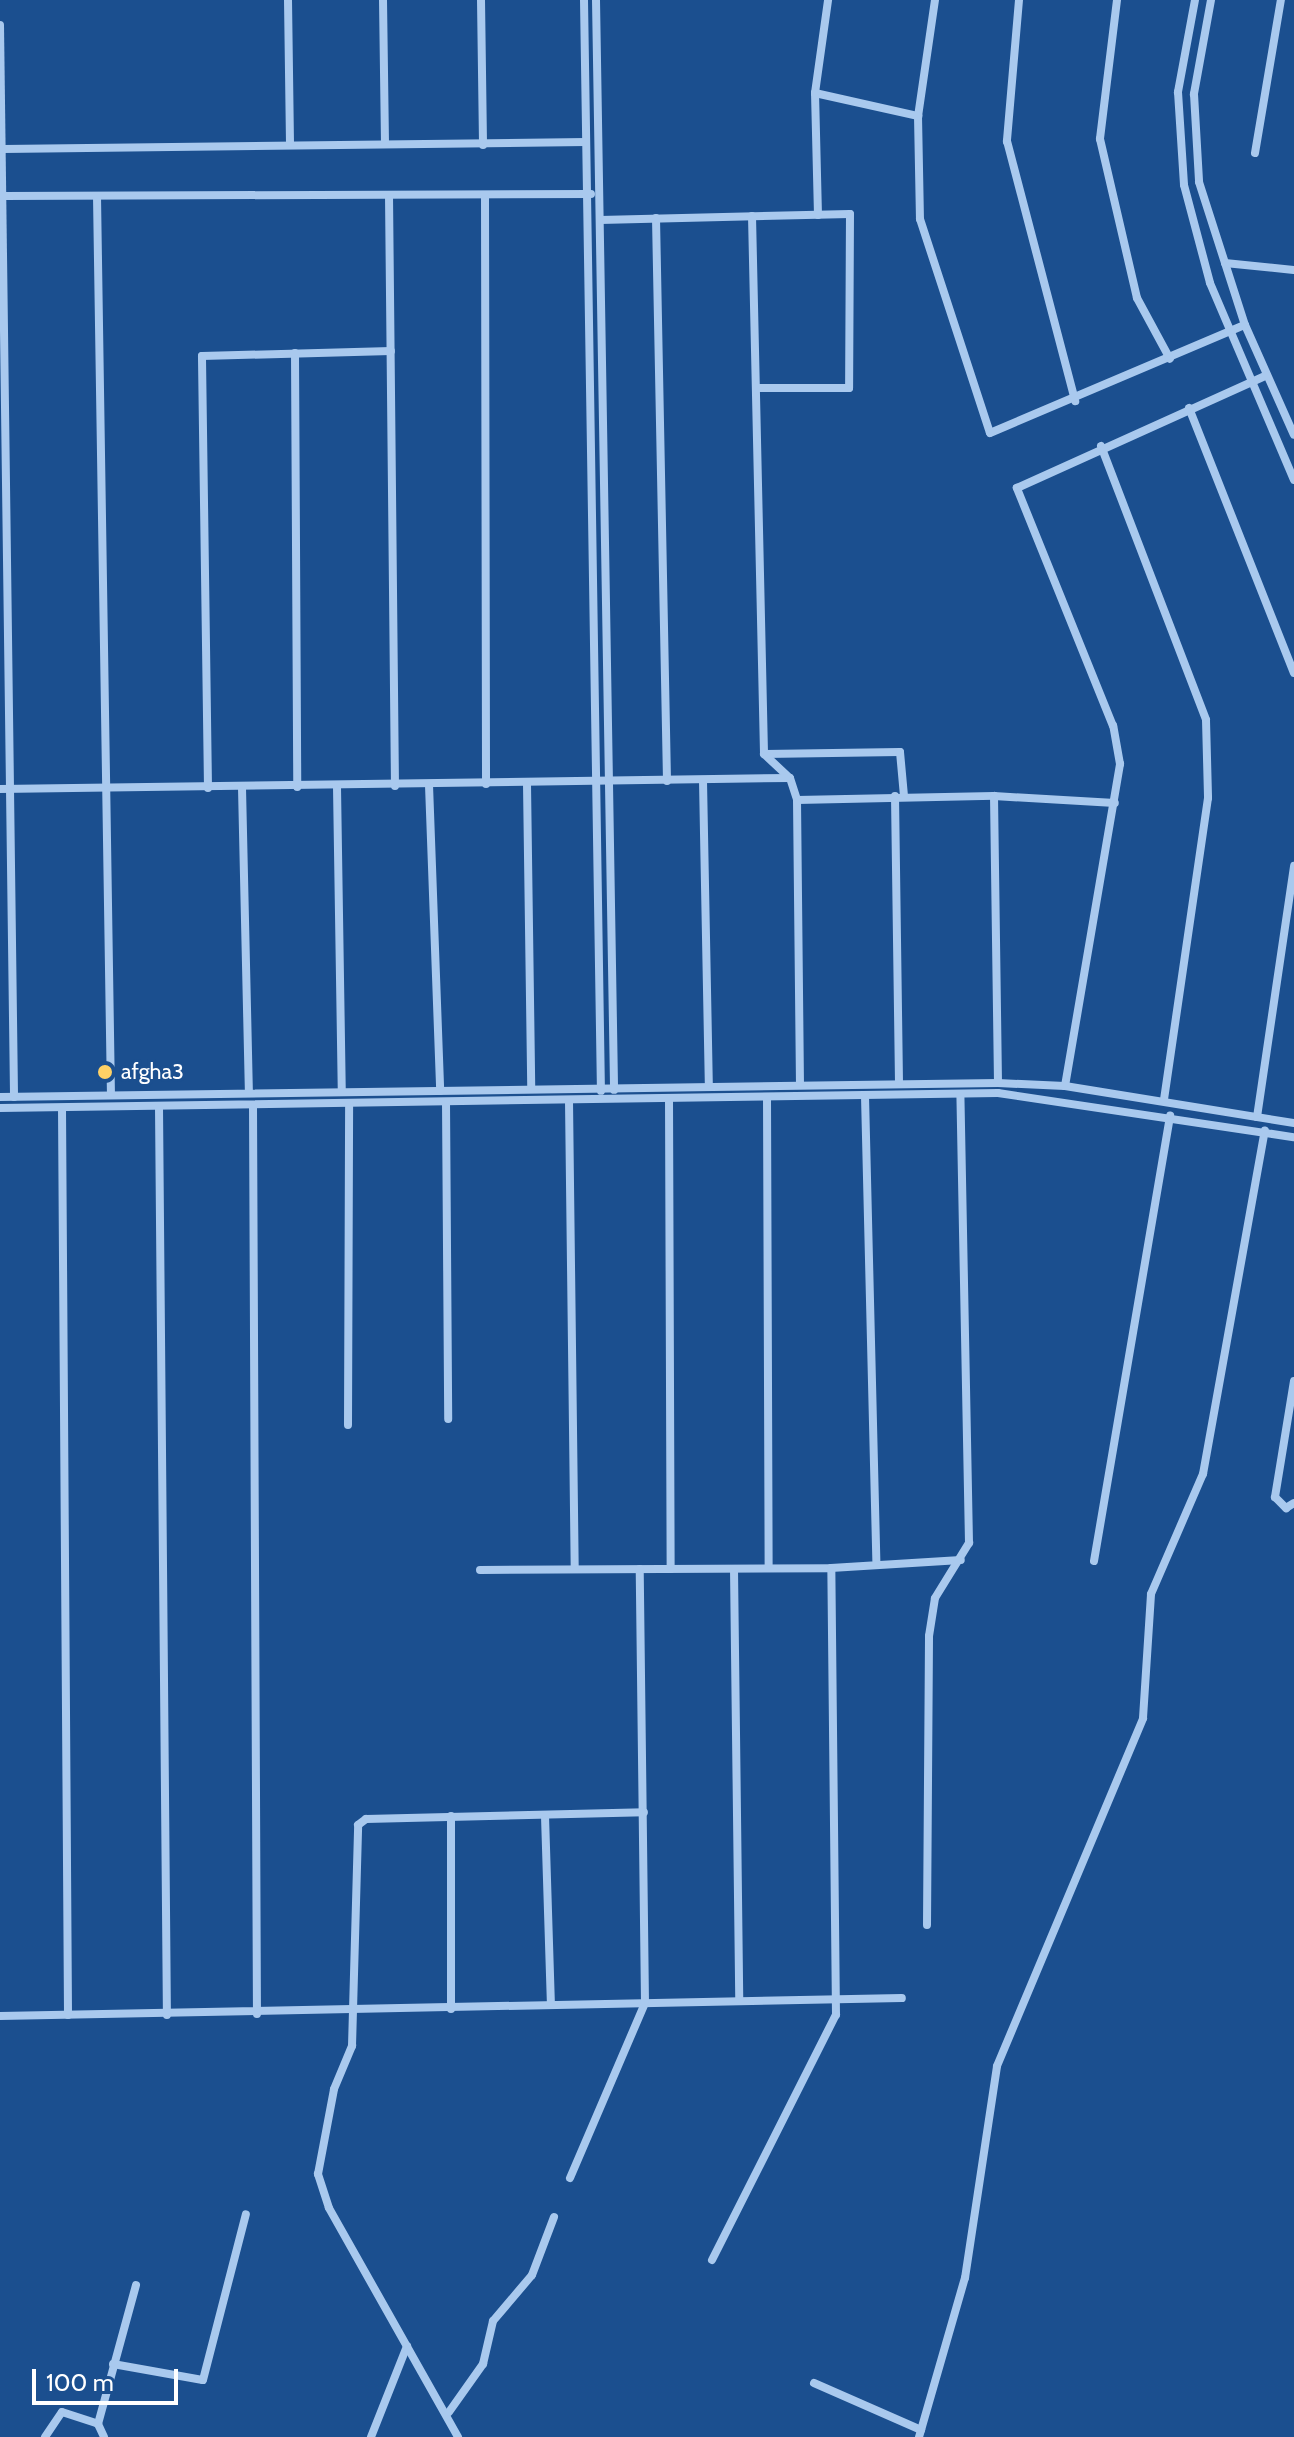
<!DOCTYPE html>
<style>
body{margin:0}
#map{position:relative;width:1294px;height:2437px;overflow:hidden;background:#1b4f8f;font-family:Cabin,sans-serif}
div>[style]{position:absolute}
[style*='--x']{left:calc(var(--x)*1px);top:calc(var(--y)*1px);width:calc(var(--w)*1px);rotate:calc(var(--a)*1deg)}
.minor>*{height:8px;margin:-4px;padding:0 4px;transform-origin:4px;border-radius:4px;background:#a9c9ee}
.dots>*{width:22px;height:22px;translate:-50% -50%;box-sizing:border-box;border:4px solid #1b4f8f;border-radius:50%}
span{translate:-50% -50%;white-space:nowrap;text-align:center;line-height:1.15;-webkit-text-stroke:6px #1b4f8f;paint-order:stroke}
.poi-label{font-size:22px;color:#fff}
.left{translate:0 -50%;text-align:left}
.scale{position:absolute;left:32px;top:2369px;width:146px;height:36px;box-sizing:border-box;border:4px solid #fff;border-top:0;padding-left:10px;font-size:24px;line-height:28px;white-space:nowrap;color:#fff;-webkit-text-stroke:6px #1b4f8f;paint-order:stroke}
</style>
<div id="map">
<div class="minor">
<i style="--x:288;--y:0;--w:144;--a:89.2"></i>
<i style="--x:383;--y:0;--w:144;--a:89.2"></i>
<i style="--x:481;--y:0;--w:145;--a:89.2"></i>
<i style="--x:584;--y:0;--w:1091;--a:89.11"></i>
<i style="--x:596;--y:0;--w:1090;--a:89.05"></i>
<i style="--x:935;--y:0;--w:117;--a:98.3"></i>
<i style="--x:918;--y:116;--w:103;--a:88.9"></i>
<i style="--x:920;--y:219;--w:225;--a:71.9"></i>
<i style="--x:990;--y:433;--w:277;--a:-23"></i>
<i style="--x:1019;--y:0;--w:142;--a:94.9"></i>
<i style="--x:1007;--y:141;--w:269;--a:75.3"></i>
<i style="--x:1117;--y:0;--w:140;--a:97"></i>
<i style="--x:1100;--y:139;--w:163;--a:76.9"></i>
<i style="--x:1137;--y:298;--w:69;--a:61.6"></i>
<i style="--x:1195;--y:0;--w:94;--a:100.5"></i>
<i style="--x:1178;--y:92;--w:93;--a:86.3"></i>
<i style="--x:1184;--y:185;--w:101;--a:75.1"></i>
<i style="--x:1210;--y:283;--w:214;--a:66.9"></i>
<i style="--x:1211;--y:0;--w:96;--a:100.3"></i>
<i style="--x:1194;--y:94;--w:88;--a:86.7"></i>
<i style="--x:1199;--y:182;--w:150;--a:72.2"></i>
<i style="--x:1245;--y:325;--w:120;--a:66"></i>
<i style="--x:0;--y:25;--w:1072;--a:89.25"></i>
<i style="--x:815;--y:93;--w:106;--a:12.6"></i>
<i style="--x:3;--y:149;--w:583;--a:-0.69"></i>
<i style="--x:1255;--y:153;--w:155;--a:-80.4"></i>
<i style="--x:389;--y:195;--w:591;--a:89.42"></i>
<i style="--x:485;--y:195;--w:589;--a:89.9"></i>
<i style="--x:4;--y:196;--w:587;--a:-0.2"></i>
<i style="--x:97;--y:196;--w:899;--a:89.11"></i>
<i style="--x:818;--y:215;--w:122;--a:-91.4"></i>
<i style="--x:815;--y:93;--w:94;--a:-82"></i>
<i style="--x:752;--y:216;--w:538;--a:88.72"></i>
<i style="--x:764;--y:754;--w:35;--a:43"></i>
<i style="--x:656;--y:218;--w:563;--a:88.88"></i>
<i style="--x:600;--y:220;--w:250;--a:-1.4"></i>
<i style="--x:850;--y:214;--w:174;--a:90.3"></i>
<i style="--x:849;--y:388;--w:91;--a:180"></i>
<i style="--x:1225;--y:263;--w:69;--a:5.8"></i>
<i style="--x:295;--y:353;--w:434;--a:89.7"></i>
<i style="--x:1189;--y:408;--w:285;--a:68.4"></i>
<i style="--x:1101;--y:446;--w:293;--a:69"></i>
<i style="--x:1206;--y:720;--w:78;--a:88.5"></i>
<i style="--x:1208;--y:798;--w:306;--a:98.3"></i>
<i style="--x:765;--y:754;--w:135;--a:-0.8"></i>
<i style="--x:900;--y:752;--w:44;--a:84.8"></i>
<i style="--x:703;--y:781;--w:305;--a:88.9"></i>
<i style="--x:527;--y:784;--w:304;--a:89.2"></i>
<i style="--x:429;--y:785;--w:306;--a:87.9"></i>
<i style="--x:337;--y:787;--w:305;--a:89.1"></i>
<i style="--x:208;--y:788;--w:432;--a:-90.8"></i>
<i style="--x:202;--y:356;--w:189;--a:-1.5"></i>
<i style="--x:242;--y:788;--w:305;--a:88.7"></i>
<i style="--x:0;--y:789;--w:790;--a:-0.8"></i>
<i style="--x:790;--y:778;--w:23;--a:72"></i>
<i style="--x:797;--y:800;--w:197;--a:-1.2"></i>
<i style="--x:994;--y:796;--w:121;--a:3.3"></i>
<i style="--x:895;--y:796;--w:288;--a:89.2"></i>
<i style="--x:994;--y:796;--w:287;--a:89.2"></i>
<i style="--x:797;--y:800;--w:285;--a:89.4"></i>
<i style="--x:1065;--y:1086;--w:327;--a:-80.3"></i>
<i style="--x:1120;--y:764;--w:39;--a:-100"></i>
<i style="--x:1113;--y:726;--w:257;--a:-112"></i>
<i style="--x:1017;--y:488;--w:274;--a:-24.3"></i>
<i style="--x:865;--y:1096;--w:465;--a:88.6"></i>
<i style="--x:0;--y:1097;--w:998;--a:-0.8"></i>
<i style="--x:998;--y:1083;--w:67;--a:2.6"></i>
<i style="--x:1065;--y:1086;--w:232;--a:9.2"></i>
<i style="--x:767;--y:1097;--w:471;--a:89.8"></i>
<i style="--x:669;--y:1098;--w:471;--a:89.8"></i>
<i style="--x:569;--y:1101;--w:468;--a:89.3"></i>
<i style="--x:446;--y:1102;--w:317;--a:89.6"></i>
<i style="--x:253;--y:1106;--w:908;--a:89.75"></i>
<i style="--x:159;--y:1107;--w:908;--a:89.5"></i>
<i style="--x:0;--y:1108;--w:998;--a:-0.86"></i>
<i style="--x:998;--y:1093;--w:299;--a:8.5"></i>
<i style="--x:62;--y:1108;--w:907;--a:89.62"></i>
<i style="--x:1257;--y:1117;--w:254;--a:-81.6"></i>
<i style="--x:1294;--y:1381;--w:118;--a:99.3"></i>
<i style="--x:1275;--y:1497;--w:16;--a:45"></i>
<i style="--x:1286;--y:1508;--w:9;--a:-32"></i>
<i style="--x:348;--y:1425;--w:321;--a:-89.8"></i>
<i style="--x:1094;--y:1561;--w:452;--a:-80.3"></i>
<i style="--x:734;--y:1569;--w:432;--a:89.3"></i>
<i style="--x:480;--y:1570;--w:351;--a:-0.3"></i>
<i style="--x:831;--y:1568;--w:130;--a:-3.5"></i>
<i style="--x:451;--y:1816;--w:193;--a:90"></i>
<i style="--x:545;--y:1816;--w:189;--a:88.2"></i>
<i style="--x:927;--y:1925;--w:289;--a:-89.6"></i>
<i style="--x:929;--y:1636;--w:38;--a:-81"></i>
<i style="--x:935;--y:1598;--w:65;--a:-58.3"></i>
<i style="--x:969;--y:1543;--w:449;--a:-91.1"></i>
<i style="--x:0;--y:2016;--w:902;--a:-1.14"></i>
<i style="--x:570;--y:2178;--w:190;--a:-66.8"></i>
<i style="--x:645;--y:2003;--w:434;--a:-90.7"></i>
<i style="--x:712;--y:2260;--w:275;--a:-63.2"></i>
<i style="--x:836;--y:2015;--w:447;--a:-90.6"></i>
<i style="--x:113;--y:2364;--w:91;--a:10.1"></i>
<i style="--x:203;--y:2380;--w:171;--a:-75.5"></i>
<i style="--x:814;--y:2383;--w:117;--a:23.7"></i>
<i style="--x:449;--y:2412;--w:59;--a:-54.7"></i>
<i style="--x:483;--y:2364;--w:44;--a:-76.9"></i>
<i style="--x:493;--y:2321;--w:60;--a:-49.7"></i>
<i style="--x:532;--y:2275;--w:62;--a:-69.2"></i>
<i style="--x:98;--y:2424;--w:144;--a:-74.7"></i>
<i style="--x:45;--y:2437;--w:30;--a:-56"></i>
<i style="--x:62;--y:2412;--w:38;--a:18"></i>
<i style="--x:98;--y:2424;--w:14;--a:65"></i>
<i style="--x:371;--y:2437;--w:98;--a:-68.4"></i>
<i style="--x:458;--y:2437;--w:263;--a:-119.4"></i>
<i style="--x:329;--y:2208;--w:36;--a:-108"></i>
<i style="--x:318;--y:2174;--w:86;--a:-79.3"></i>
<i style="--x:334;--y:2089;--w:47;--a:-67.3"></i>
<i style="--x:352;--y:2046;--w:221;--a:-88.4"></i>
<i style="--x:358;--y:1825;--w:10;--a:-37"></i>
<i style="--x:366;--y:1819;--w:278;--a:-1.4"></i>
<i style="--x:919;--y:2437;--w:166;--a:-73.9"></i>
<i style="--x:965;--y:2278;--w:214;--a:-81.4"></i>
<i style="--x:997;--y:2066;--w:377;--a:-67.2"></i>
<i style="--x:1143;--y:1718;--w:124;--a:-86.3"></i>
<i style="--x:1151;--y:1594;--w:131;--a:-66.6"></i>
<i style="--x:1203;--y:1474;--w:349;--a:-79.8"></i>
</div>
<div class="dots">
<i style="left:105px;top:1072px;background:#ffd166"></i>
</div>
<div class="poi-label">
<span class="left" style="left:121px;top:1072px">afgha3</span>
</div>
<div class="scale">100 m</div>
</div>
